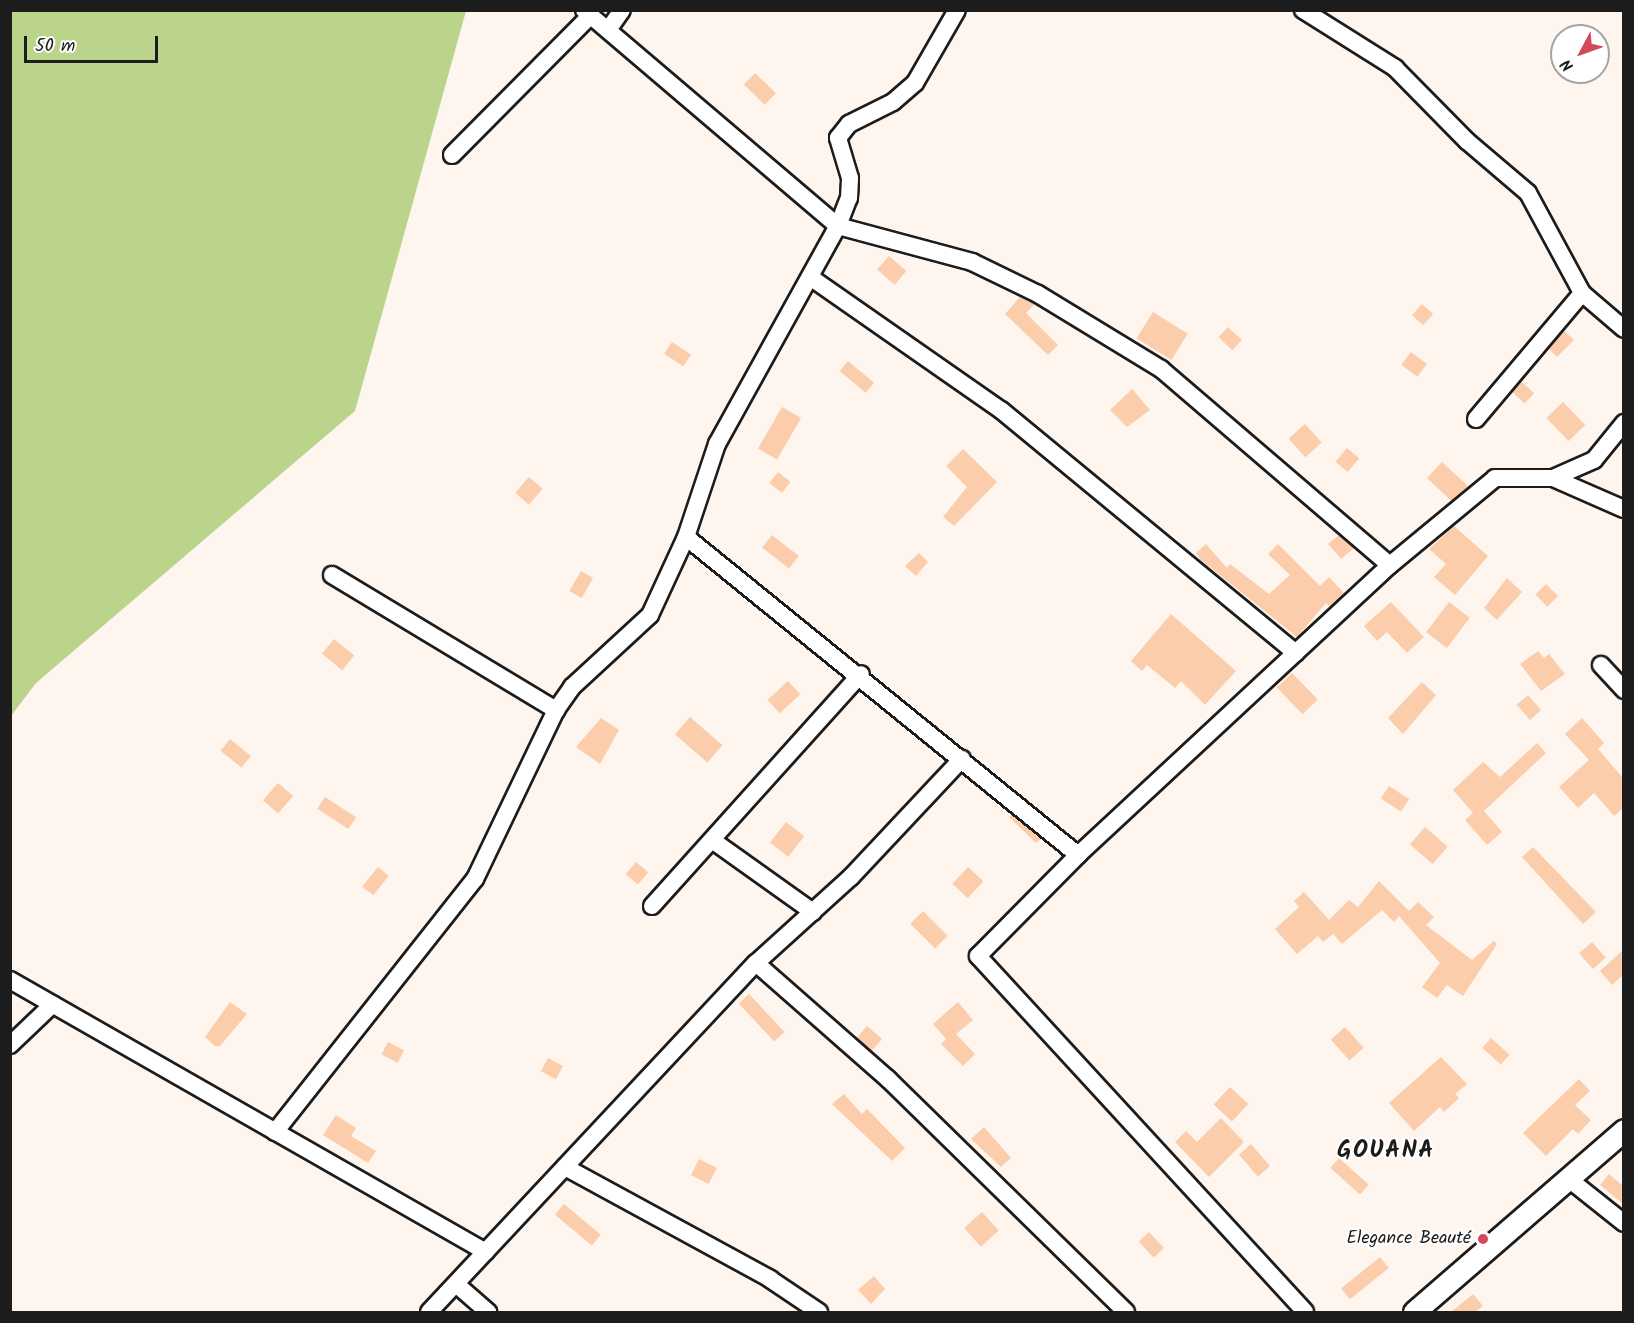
<!DOCTYPE html>
<meta charset="utf-8">
<style>
body{margin:0}
#map{position:relative;width:1634px;height:1323px;overflow:hidden;background:#fef5ee;font-family:Kalam,sans-serif}
div>[style]{position:absolute}
[style*='--x']{left:calc(var(--x)*1px);top:calc(var(--y)*1px);width:calc(var(--w)*1px);rotate:calc(var(--a)*1deg)}
.green>*{inset:0;background:#bbd48b}
.building>*{inset:0;background:#fbcdaa;transform-origin:0 0}
.roads{filter:drop-shadow(2px 0 #1c1c1c) drop-shadow(-2px 0 #1c1c1c) drop-shadow(0 2px #1c1c1c) drop-shadow(0 -2px #1c1c1c)}
.minor>*{height:16px;margin:-8px;padding:0 8px;transform-origin:8px;border-radius:8px;background:#fff}
.tertiary>*{height:21px;margin:-10.5px;padding:0 10.5px;transform-origin:10.5px;border-radius:10.5px;background:#fff}
.dots>*{width:16px;height:16px;translate:-50% -50%;box-sizing:border-box;border:3px solid #fff;border-radius:50%}
span{translate:-50% -50%;white-space:nowrap;text-align:center;line-height:1.15;-webkit-text-stroke:4.5px #fff;paint-order:stroke}
.poi-label{font-size:18px;color:#1c1c1c}
.right{translate:-100% -50%;text-align:right}
.district-label{font-size:24px;color:#1c1c1c;font-weight:700;letter-spacing:1.5px}
.frame{position:absolute;inset:0;border:12px solid #1c1c1c;pointer-events:none}
.north{position:absolute;left:1550px;top:24px;width:60px;height:60px;box-sizing:border-box;background:#fff;border:2px solid #a4a4a4;border-radius:50%;rotate:229deg;font-size:16px;font-weight:700;line-height:24px;text-align:center;color:#1c1c1c}
.north::after{content:'';display:block;margin:auto;width:21px;height:27px;background:#d1495b;clip-path:polygon(50% 0,100% 100%,50% 72%,0 100%)}
.scale{position:absolute;left:24px;top:36px;width:134px;height:27px;box-sizing:border-box;border:3px solid #1c1c1c;border-top:0;padding-left:8px;font-size:18px;line-height:21px;white-space:nowrap;color:#1c1c1c;-webkit-text-stroke:4px #fff;paint-order:stroke}
</style>
<div id="map">
<div class="green">
<i style="clip-path:polygon(11px 10px,466px 11px,355px 411px,36px 683px,11px 716px)"></i>
</div>
<div class="building">
<i style="left:755px;top:73px;width:29px;height:16px;rotate:44deg"></i>
<i style="left:889px;top:256px;width:23px;height:18px;rotate:41deg"></i>
<i style="clip-path:polygon(1020px 297px,1035px 304px,1026px 313px,1058px 345px,1048px 355px,1005px 314px)"></i>
<i style="left:1422px;top:304px;width:15px;height:15px;rotate:42deg"></i>
<i style="left:1153px;top:312px;width:41px;height:31px;rotate:32deg"></i>
<i style="left:1228px;top:327px;width:19px;height:14px;rotate:43deg"></i>
<i style="clip-path:polygon(1564px 331px,1574px 340px,1557px 357px,1549px 349px)"></i>
<i style="left:672px;top:342px;width:23px;height:14px;rotate:34deg"></i>
<i style="left:1411px;top:352px;width:20px;height:16px;rotate:37deg"></i>
<i style="left:848px;top:361px;width:34px;height:13px;rotate:40deg"></i>
<i style="left:1521px;top:381px;width:18px;height:14px;rotate:43deg"></i>
<i style="clip-path:polygon(1132px 389px,1150px 410px,1127px 427px,1110px 410px)"></i>
<i style="left:1563px;top:402px;width:32px;height:23px;rotate:46deg"></i>
<i style="left:782px;top:407px;width:22px;height:48px;rotate:30deg"></i>
<i style="left:1305px;top:424px;width:25px;height:22px;rotate:48deg"></i>
<i style="left:1347px;top:448px;width:16px;height:18px;rotate:40deg"></i>
<i style="clip-path:polygon(963px 449px,997px 482px,954px 526px,943px 517px,967px 487px,946px 466px)"></i>
<i style="left:1442px;top:462px;width:35px;height:22px;rotate:43deg"></i>
<i style="left:778px;top:472px;width:16px;height:14px;rotate:38deg"></i>
<i style="left:529px;top:477px;width:18px;height:21px;rotate:41deg"></i>
<i style="clip-path:polygon(1454px 526px,1488px 556px,1455px 595px,1434px 577px,1446px 564px,1429px 549px)"></i>
<i style="left:772px;top:535px;width:34px;height:16px;rotate:38deg"></i>
<i style="clip-path:polygon(1339px 535px,1354px 548px,1341px 559px,1328px 544px)"></i>
<i style="clip-path:polygon(1206px 544px,1227px 568px,1230px 564px,1269px 594px,1290px 575px,1268px 554px,1278px 544px,1320px 586px,1329px 577px,1344px 593px,1330px 607px,1326px 603px,1297px 637px,1201px 560px,1196px 553px)"></i>
<i style="clip-path:polygon(919px 553px,928px 562px,916px 576px,905px 566px)"></i>
<i style="left:581px;top:571px;width:14px;height:23px;rotate:30deg"></i>
<i style="clip-path:polygon(1507px 578px,1522px 592px,1497px 620px,1484px 608px)"></i>
<i style="left:1546px;top:584px;width:17px;height:15px;rotate:45deg"></i>
<i style="clip-path:polygon(1391px 602px,1424px 637px,1407px 653px,1387px 632px,1377px 641px,1364px 626px)"></i>
<i style="left:1449px;top:602px;width:26px;height:38px;rotate:37deg"></i>
<i style="clip-path:polygon(1171px 614px,1236px 671px,1205px 705px,1181px 681px,1175px 688px,1147px 665px,1142px 671px,1131px 661px)"></i>
<i style="left:334px;top:639px;width:26px;height:19px;rotate:39deg"></i>
<i style="clip-path:polygon(1538px 651px,1544px 658px,1549px 654px,1565px 674px,1541px 691px,1520px 664px)"></i>
<i style="left:1292px;top:673px;width:37px;height:21px;rotate:46deg"></i>
<i style="left:788px;top:681px;width:18px;height:28px;rotate:47deg"></i>
<i style="clip-path:polygon(1422px 682px,1436px 695px,1403px 734px,1388px 718px)"></i>
<i style="left:1528px;top:695px;width:20px;height:15px;rotate:49deg"></i>
<i style="left:690px;top:717px;width:43px;height:23px;rotate:41deg"></i>
<i style="clip-path:polygon(601px 718px,619px 730px,600px 764px,576px 747px)"></i>
<i style="clip-path:polygon(1582px 718px,1604px 743px,1598px 749px,1623px 778px,1623px 808px,1614px 816px,1594px 793px,1578px 808px,1559px 787px,1589px 760px,1565px 734px)"></i>
<i style="left:230px;top:739px;width:27px;height:15px;rotate:39deg"></i>
<i style="clip-path:polygon(1537px 743px,1546px 753px,1484px 811px,1502px 832px,1487px 845px,1465px 820px,1473px 813px,1453px 790px,1483px 762px,1500px 777px)"></i>
<i style="left:278px;top:783px;width:20px;height:23px;rotate:41deg"></i>
<i style="left:1389px;top:786px;width:24px;height:15px;rotate:33deg"></i>
<i style="left:325px;top:797px;width:37px;height:14px;rotate:33deg"></i>
<i style="clip-path:polygon(1012px 815px,1041px 839px,1036px 843px,1009px 817px)"></i>
<i style="left:786px;top:822px;width:23px;height:26px;rotate:38deg"></i>
<i style="left:1425px;top:827px;width:30px;height:23px;rotate:41deg"></i>
<i style="clip-path:polygon(1533px 847px,1596px 912px,1583px 924px,1522px 857px)"></i>
<i style="left:636px;top:862px;width:16px;height:16px;rotate:40deg"></i>
<i style="left:378px;top:867px;width:14px;height:25px;rotate:39deg"></i>
<i style="left:968px;top:867px;width:21px;height:23px;rotate:43deg"></i>
<i style="clip-path:polygon(1379px 881px,1409px 911px,1418px 902px,1434px 917px,1426px 925px,1472px 960px,1494px 941px,1497px 944px,1463px 996px,1447px 985px,1437px 998px,1422px 987px,1440px 963px,1399px 916px,1394px 922px,1382px 910px,1342px 944px,1333px 934px,1323px 942px,1318px 936px,1297px 954px,1275px 929px,1299px 907px,1294px 901px,1304px 892px,1329px 920px,1349px 900px,1358px 907px)"></i>
<i style="left:923px;top:911px;width:35px;height:18px;rotate:45deg"></i>
<i style="left:1592px;top:942px;width:21px;height:17px;rotate:49deg"></i>
<i style="clip-path:polygon(1623px 950px,1623px 975px,1612px 985px,1600px 971px)"></i>
<i style="left:749px;top:994px;width:52px;height:14px;rotate:47deg"></i>
<i style="clip-path:polygon(230px 1002px,247px 1014px,220px 1046px,215px 1046px,205px 1037px)"></i>
<i style="clip-path:polygon(958px 1002px,973px 1020px,956px 1034px,975px 1054px,963px 1066px,941px 1044px,946px 1039px,933px 1024px)"></i>
<i style="left:867px;top:1026px;width:20px;height:16px;rotate:41deg"></i>
<i style="left:1345px;top:1027px;width:28px;height:19px;rotate:48deg"></i>
<i style="left:1491px;top:1038px;width:25px;height:13px;rotate:42deg"></i>
<i style="left:388px;top:1042px;width:18px;height:14px;rotate:27deg"></i>
<i style="clip-path:polygon(1441px 1057px,1467px 1084px,1455px 1094px,1459px 1098px,1444px 1112px,1440px 1107px,1414px 1131px,1389px 1103px)"></i>
<i style="left:548px;top:1058px;width:17px;height:15px;rotate:28deg"></i>
<i style="clip-path:polygon(1579px 1079px,1590px 1091px,1575px 1105px,1591px 1120px,1578px 1134px,1573px 1129px,1546px 1156px,1523px 1133px)"></i>
<i style="left:1230px;top:1087px;width:25px;height:24px;rotate:43deg"></i>
<i style="clip-path:polygon(844px 1094px,862px 1114px,867px 1109px,905px 1148px,892px 1161px,832px 1104px)"></i>
<i style="clip-path:polygon(336px 1115px,356px 1128px,351px 1136px,376px 1151px,368px 1163px,323px 1135px)"></i>
<i style="clip-path:polygon(1221px 1118px,1244px 1142px,1209px 1177px,1175px 1142px,1186px 1131px,1197px 1142px)"></i>
<i style="clip-path:polygon(984px 1127px,1011px 1158px,1001px 1167px,971px 1139px)"></i>
<i style="left:1251px;top:1144px;width:29px;height:16px;rotate:49deg"></i>
<i style="left:1339px;top:1158px;width:40px;height:13px;rotate:42deg"></i>
<i style="left:699px;top:1159px;width:20px;height:18px;rotate:27deg"></i>
<i style="clip-path:polygon(1609px 1174px,1623px 1186px,1623px 1204px,1600px 1185px)"></i>
<i style="left:564px;top:1204px;width:48px;height:14px;rotate:40deg"></i>
<i style="left:982px;top:1212px;width:25px;height:24px;rotate:48deg"></i>
<i style="left:1149px;top:1232px;width:22px;height:14px;rotate:47deg"></i>
<i style="left:1380px;top:1257px;width:14px;height:50px;rotate:51deg"></i>
<i style="clip-path:polygon(874px 1276px,885px 1289px,871px 1304px,858px 1290px)"></i>
<i style="clip-path:polygon(1473px 1294px,1483px 1306px,1475px 1312px,1451px 1312px)"></i>
</div>
<div class="roads">
<div class="minor">
<i style="--x:584;--y:10;--w:333;--a:40.4"></i>
<i style="--x:838;--y:226;--w:139;--a:15"></i>
<i style="--x:972;--y:262;--w:73;--a:25.9"></i>
<i style="--x:1038;--y:294;--w:144;--a:31.4"></i>
<i style="--x:1161;--y:369;--w:301;--a:40.6"></i>
<i style="--x:1390;--y:565;--w:426;--a:137.1"></i>
<i style="--x:1078;--y:855;--w:142;--a:134.7"></i>
<i style="--x:978;--y:956;--w:483;--a:47.4"></i>
<i style="--x:1303;--y:10;--w:109;--a:32.2"></i>
<i style="--x:1395;--y:68;--w:103;--a:45.4"></i>
<i style="--x:1467;--y:141;--w:80;--a:40.4"></i>
<i style="--x:1528;--y:193;--w:114;--a:61.6"></i>
<i style="--x:1582;--y:293;--w:55;--a:40.6"></i>
<i style="--x:608;--y:30;--w:24;--a:-55"></i>
<i style="--x:452;--y:155;--w:196;--a:-45.2"></i>
<i style="--x:810;--y:277;--w:233;--a:34.9"></i>
<i style="--x:1001;--y:410;--w:382;--a:39.5"></i>
<i style="--x:1476;--y:419;--w:165;--a:-49.9"></i>
<i style="--x:1553;--y:478;--w:77;--a:23.6"></i>
<i style="--x:686;--y:537;--w:505;--a:39.05"></i>
<i style="--x:1390;--y:565;--w:136;--a:-39.6"></i>
<i style="--x:1495;--y:478;--w:58;--a:0"></i>
<i style="--x:1553;--y:478;--w:45;--a:-23.7"></i>
<i style="--x:1594;--y:460;--w:48;--a:-51"></i>
<i style="--x:332;--y:575;--w:262;--a:31.1"></i>
<i style="--x:1601;--y:665;--w:34;--a:47"></i>
<i style="--x:712;--y:840;--w:124;--a:35.5"></i>
<i style="--x:652;--y:906;--w:312;--a:-48"></i>
<i style="--x:756;--y:963;--w:176;--a:41.3"></i>
<i style="--x:888;--y:1079;--w:333;--a:44.4"></i>
<i style="--x:10;--y:980;--w:548;--a:29.74"></i>
<i style="--x:10;--y:1045;--w:59;--a:-43.6"></i>
<i style="--x:275;--y:1132;--w:323;--a:-51.7"></i>
<i style="--x:475;--y:879;--w:187;--a:-64.4"></i>
<i style="--x:556;--y:710;--w:28;--a:-55"></i>
<i style="--x:572;--y:687;--w:106;--a:-42.7"></i>
<i style="--x:650;--y:615;--w:86;--a:-65.2"></i>
<i style="--x:686;--y:537;--w:98;--a:-71.6"></i>
<i style="--x:717;--y:444;--w:249;--a:-61"></i>
<i style="--x:838;--y:226;--w:30;--a:-69"></i>
<i style="--x:849;--y:198;--w:20;--a:-87"></i>
<i style="--x:850;--y:178;--w:42;--a:-106.7"></i>
<i style="--x:838;--y:138;--w:18;--a:-52"></i>
<i style="--x:849;--y:124;--w:49;--a:-26.6"></i>
<i style="--x:893;--y:102;--w:29;--a:-41"></i>
<i style="--x:915;--y:83;--w:84;--a:-60.1"></i>
<i style="--x:565;--y:1167;--w:234;--a:28.6"></i>
<i style="--x:770;--y:1279;--w:59;--a:34"></i>
<i style="--x:1570;--y:1180;--w:69;--a:38.5"></i>
<i style="--x:456;--y:1284;--w:43;--a:41.2"></i>
<i style="--x:429;--y:1312;--w:478;--a:-46.9"></i>
<i style="--x:756;--y:963;--w:128;--a:-42.2"></i>
<i style="--x:851;--y:877;--w:162;--a:-46.8"></i>
</div>
<div class="tertiary">
<i style="--x:1414;--y:1312;--w:278;--a:-40.9"></i>
</div>
</div>
<div class="dots">
<i style="left:1483px;top:1239px;background:#d1495b"></i>
</div>
<div class="poi-label">
<span class="right" style="left:1471px;top:1239px">Elegance Beauté</span>
</div>
<div class="district-label">
<span style="left:1386px;top:1151px">GOUANA</span>
</div>
<div class="frame"></div>
<div class="north">N</div>
<div class="scale">50 m</div>
</div>
